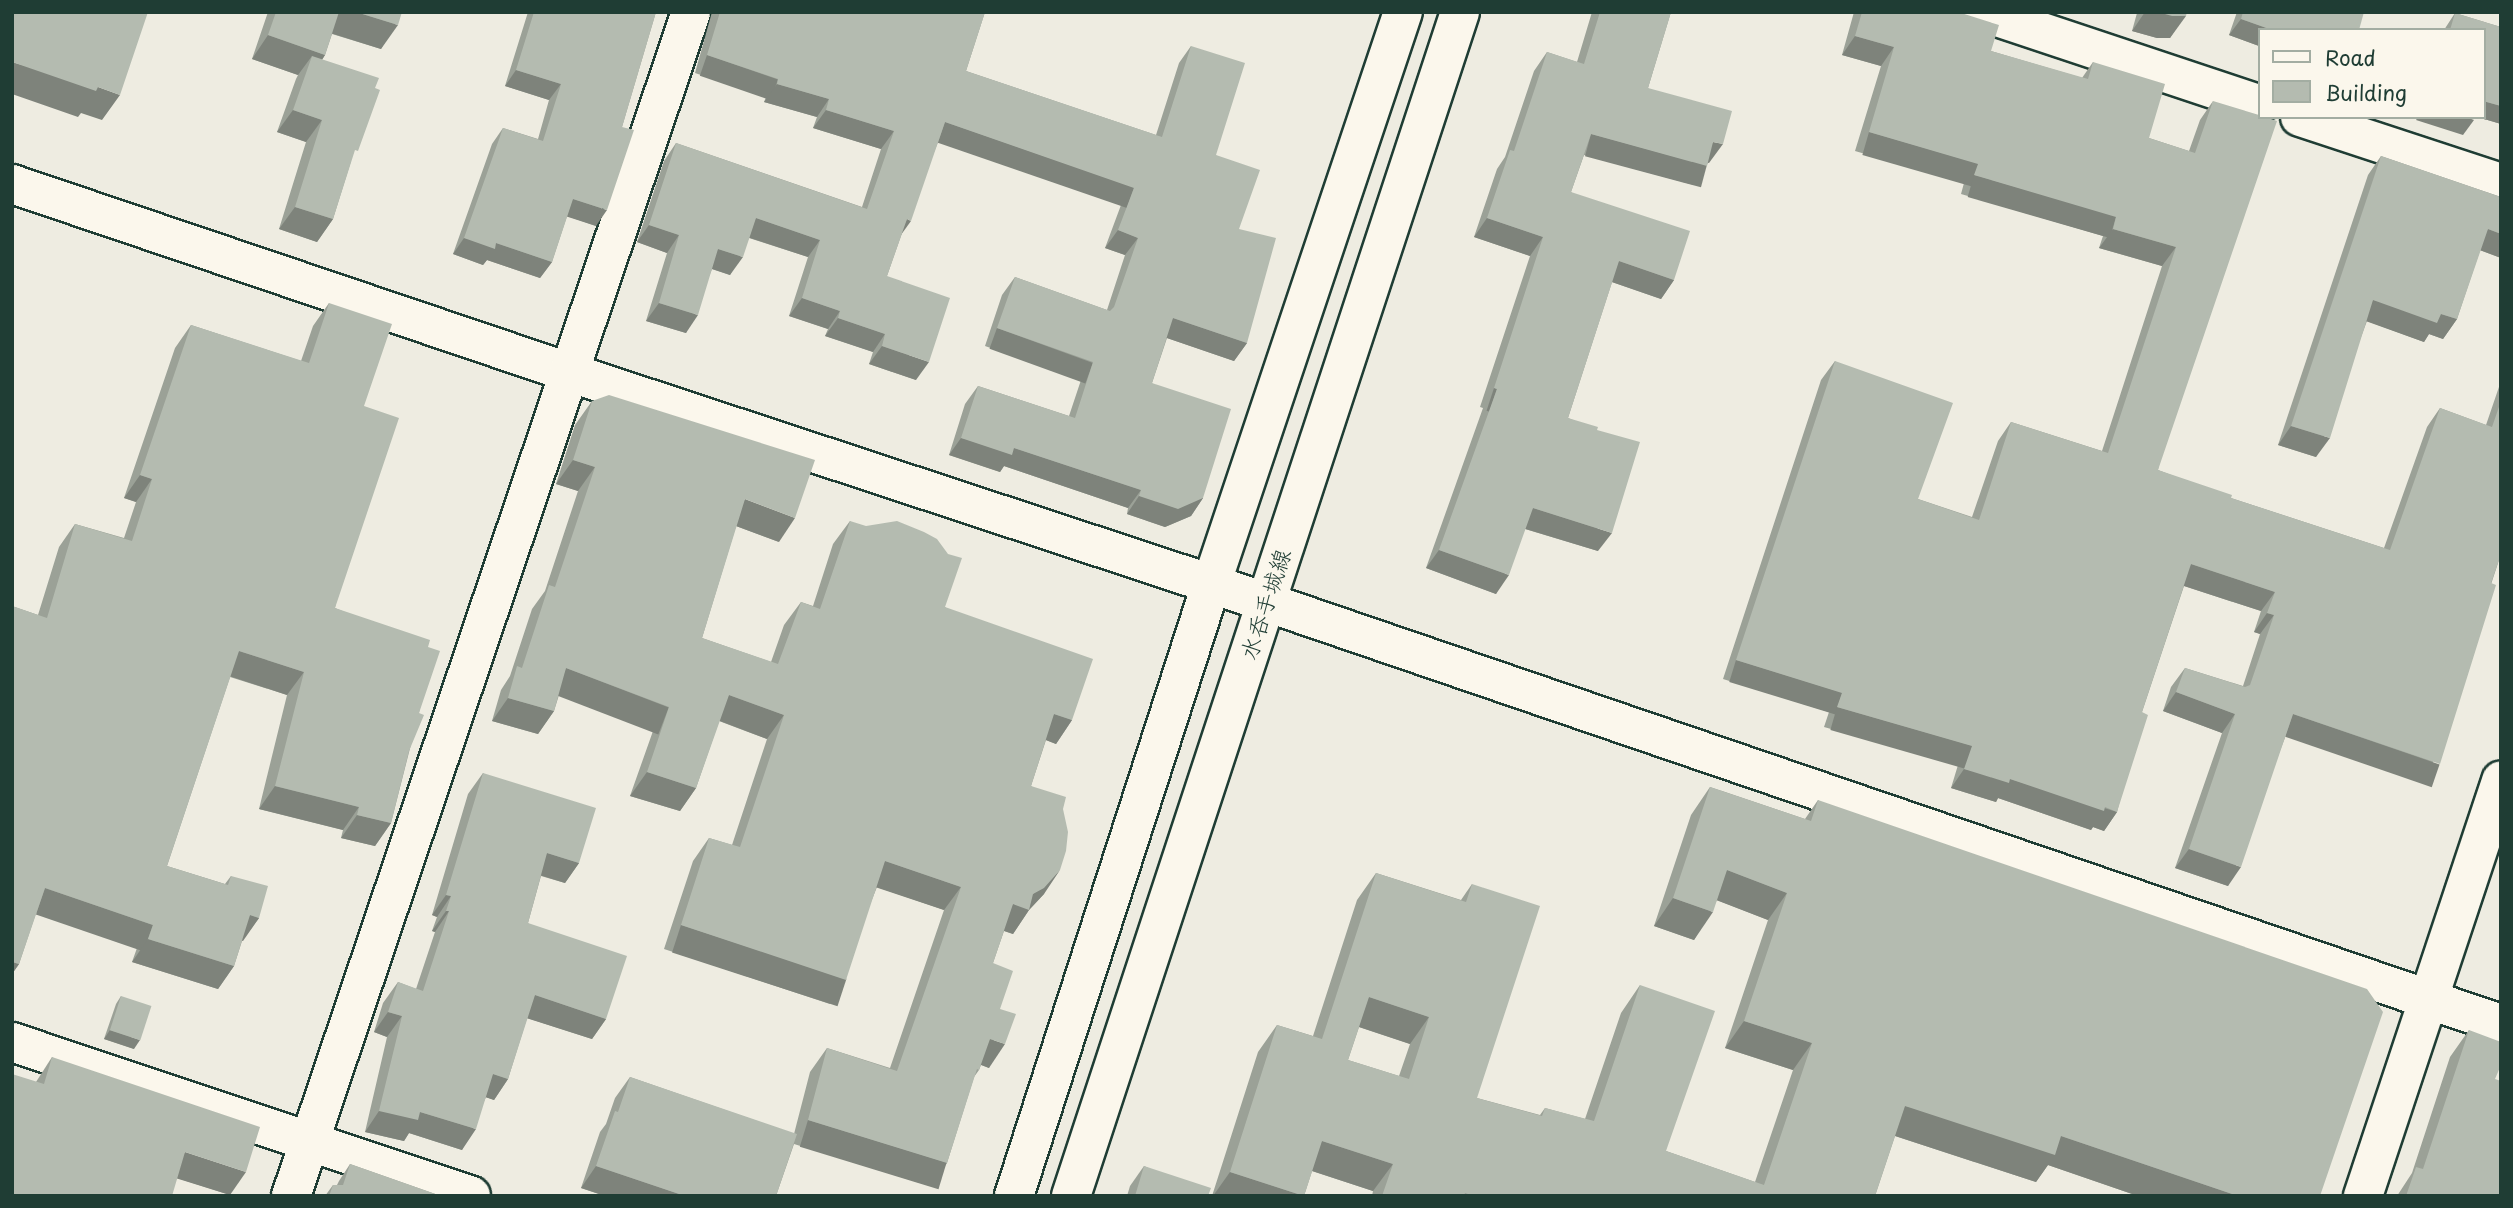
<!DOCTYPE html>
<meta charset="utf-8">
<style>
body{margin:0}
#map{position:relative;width:2513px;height:1208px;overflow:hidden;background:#eeece1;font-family:"Playpen Sans","Klee One",sans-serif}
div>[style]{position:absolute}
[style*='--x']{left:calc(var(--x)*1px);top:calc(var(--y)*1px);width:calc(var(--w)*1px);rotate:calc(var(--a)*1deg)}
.roads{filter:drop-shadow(2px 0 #1f3d34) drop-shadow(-2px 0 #1f3d34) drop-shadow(0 2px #1f3d34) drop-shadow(0 -2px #1f3d34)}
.minor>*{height:38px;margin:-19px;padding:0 19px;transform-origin:19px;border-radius:19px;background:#fbf7ec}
.tertiary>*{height:38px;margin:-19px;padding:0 19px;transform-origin:19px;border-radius:19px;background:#fbf7ec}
.secondary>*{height:38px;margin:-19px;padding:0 19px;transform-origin:19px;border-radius:19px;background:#fbf7ec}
.wall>*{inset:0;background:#9ba197}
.shaded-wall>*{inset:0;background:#7e837b;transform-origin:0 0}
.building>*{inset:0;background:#b4bbb0;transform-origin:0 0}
span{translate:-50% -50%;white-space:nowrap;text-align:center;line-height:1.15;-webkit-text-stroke:6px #fbf7ec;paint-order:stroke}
.street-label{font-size:23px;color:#1f3d34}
.frame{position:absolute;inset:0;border:14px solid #1f3d34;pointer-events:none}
.legend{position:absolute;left:2258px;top:28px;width:228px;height:91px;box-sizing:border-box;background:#fbf7ec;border:2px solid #a3ada2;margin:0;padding:9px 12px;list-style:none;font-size:21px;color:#1f3d34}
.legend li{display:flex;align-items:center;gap:14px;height:35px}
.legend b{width:35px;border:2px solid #a3ada2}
</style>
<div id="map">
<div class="roads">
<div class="minor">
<i style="--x:1982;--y:12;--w:292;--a:18.4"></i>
<i style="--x:2300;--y:117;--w:212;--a:18.2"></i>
<i style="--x:12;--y:184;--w:587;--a:18.68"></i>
<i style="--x:568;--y:372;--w:735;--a:18.24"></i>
<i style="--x:1266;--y:602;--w:1305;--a:18.87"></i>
<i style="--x:12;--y:1042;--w:484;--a:18.5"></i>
<i style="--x:291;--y:1196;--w:1250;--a:-71.33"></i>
</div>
<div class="tertiary">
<i style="--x:2363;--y:1196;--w:438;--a:-71.6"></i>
</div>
<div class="secondary">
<i style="--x:1014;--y:1196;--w:642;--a:-72.13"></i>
<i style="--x:1211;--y:585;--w:604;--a:-71.48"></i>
<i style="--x:1071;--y:1196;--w:1246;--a:-71.81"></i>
</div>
</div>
<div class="wall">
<i style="clip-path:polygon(268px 12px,402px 12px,381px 49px,332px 34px,325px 55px,322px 60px,351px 161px,333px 219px,317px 242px,279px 229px,306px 142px,277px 132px,296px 79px,298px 75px,252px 59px)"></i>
<i style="clip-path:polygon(528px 12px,656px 12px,622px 127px,596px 226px,567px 216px,552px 262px,540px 278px,487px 260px,483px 265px,453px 254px,492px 144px,503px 128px,538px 139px,549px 100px,505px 86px)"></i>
<i style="clip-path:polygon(712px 12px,985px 12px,966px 71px,1156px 135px,1179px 63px,1191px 46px,1216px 155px,1239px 229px,1247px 343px,1234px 361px,1167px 338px,1152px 383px,1203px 498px,1191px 516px,1165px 527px,1127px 514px,1128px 508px,1004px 466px,1000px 472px,949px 455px,965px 404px,978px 386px,1069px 416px,1081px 380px,985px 346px,1002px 295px,1015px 277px,1107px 310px,1125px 255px,1105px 248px,1121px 205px,938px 142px,902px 233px,887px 276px,916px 380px,869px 364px,873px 352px,825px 336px,828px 329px,789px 316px,808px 257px,749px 238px,730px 275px,712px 269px,686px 333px,646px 321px,667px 253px,637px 242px,664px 161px,676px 143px,862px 207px,881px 149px,813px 128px,817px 117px,764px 102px,766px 97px,695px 73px)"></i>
<i style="clip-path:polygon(1592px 12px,1671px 12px,1648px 88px,1709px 163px,1708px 163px,1694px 185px,1584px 155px,1571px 192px,1674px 280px,1661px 299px,1612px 282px,1568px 418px,1597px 430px,1598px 551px,1525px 529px,1496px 594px,1426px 568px,1483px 408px,1480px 407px,1530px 256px,1474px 237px,1497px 169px,1505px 157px,1534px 71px,1547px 52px,1577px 62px)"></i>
<i style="clip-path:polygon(1854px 12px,1958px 12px,1991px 51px,2082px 78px,2093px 62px,2149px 138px,2189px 151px,2200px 120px,2213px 101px,2158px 470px,2231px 498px,2384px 548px,2427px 427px,2440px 408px,2486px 425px,2501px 381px,2501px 554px,2426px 783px,2286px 735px,2228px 886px,2175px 868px,2222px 733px,2163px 711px,2171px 687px,2185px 668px,2243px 686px,2260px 634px,2254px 632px,2261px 611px,2184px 586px,2142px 712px,2117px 812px,2104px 831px,2093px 827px,2091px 830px,1998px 798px,1996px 802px,1951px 788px,1958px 765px,1824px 727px,1829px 712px,1723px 679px,1821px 380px,1835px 361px,1918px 499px,1972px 517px,1998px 441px,2011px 422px,2102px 451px,2162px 266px,2099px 248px,2103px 236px,1961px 194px,1964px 183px,1855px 151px,1881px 66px,1842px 55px)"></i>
<i style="clip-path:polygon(2134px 12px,2187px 12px,2170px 38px,2157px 38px,2132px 31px,2137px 13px)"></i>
<i style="clip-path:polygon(2237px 12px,2364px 12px,2259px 30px,2259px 46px,2229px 35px)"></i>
<i style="clip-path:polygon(2455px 13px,2501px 27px,2501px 124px,2477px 117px,2483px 117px,2483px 30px,2444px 30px)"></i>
<i style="clip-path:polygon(2381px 156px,2501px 197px,2501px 258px,2480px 250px,2457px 319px,2443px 339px,2429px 334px,2424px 342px,2367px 321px,2316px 457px,2278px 445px,2368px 175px)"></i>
<i style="clip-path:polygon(329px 303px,364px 406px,335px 608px,428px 647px,419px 713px,391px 823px,375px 846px,341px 838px,343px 830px,259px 809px,287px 695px,230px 677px,167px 866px,225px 884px,231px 876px,259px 918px,242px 941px,234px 966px,218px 989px,132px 962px,137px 948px,36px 913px,19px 964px,12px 974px,12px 606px,38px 615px,59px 547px,75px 524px,124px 538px,136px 502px,124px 498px,175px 348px,191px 325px,301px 361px,313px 326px)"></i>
<i style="clip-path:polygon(592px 401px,779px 542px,736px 526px,702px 638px,771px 662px,784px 625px,801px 602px,813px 606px,833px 544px,850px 521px,945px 607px,1072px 720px,1056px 744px,1046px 740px,1031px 786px,1063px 809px,1044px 894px,1029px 910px,1013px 934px,1004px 931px,993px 963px,1000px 1009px,989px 1068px,981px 1065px,979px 1070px,974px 1077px,947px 1163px,930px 1186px,794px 1144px,776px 1196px,605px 1196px,581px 1188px,600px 1132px,606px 1124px,615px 1098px,630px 1077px,794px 1134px,810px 1072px,827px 1048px,890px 1068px,944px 910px,877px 887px,830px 1004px,664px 949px,693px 861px,709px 838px,732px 845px,767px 739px,719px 721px,696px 788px,680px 811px,630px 796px,653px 731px,559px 695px,554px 711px,538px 734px,492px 721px,501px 690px,510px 676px,532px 609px,545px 591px,578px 491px,556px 484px,575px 425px)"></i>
<i style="clip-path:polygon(483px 773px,579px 863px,565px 883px,541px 876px,528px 923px,606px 1019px,592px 1039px,527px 1018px,508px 1079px,494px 1100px,486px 1097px,462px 1150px,409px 1133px,404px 1141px,365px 1132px,387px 1037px,374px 1032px,383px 1003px,398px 982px,416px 989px,435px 932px,432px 931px,437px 917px,432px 915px,468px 794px)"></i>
<i style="clip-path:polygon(evenodd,1710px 787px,1805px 819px,1818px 800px,2320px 1196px,2138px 1196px,2048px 1165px,2036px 1182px,1895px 1136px,1875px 1196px,1372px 1196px,1373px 1191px,1312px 1171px,1304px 1196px,1212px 1196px,1258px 1052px,1277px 1025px,1313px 1036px,1357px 900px,1376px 873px,1461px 900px,1472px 884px,1477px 1098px,1540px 1115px,1545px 1108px,1585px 1119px,1621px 1013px,1640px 985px,1666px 1151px,1755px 1182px,1793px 1070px,1725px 1048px,1768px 920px,1717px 900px,1694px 940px,1654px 926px,1691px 815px,1710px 787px,1359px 1027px,1410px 1044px,1399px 1076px,1348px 1060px,1359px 1027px)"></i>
<i style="clip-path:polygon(121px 996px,134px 1049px,104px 1039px,116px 1004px)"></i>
<i style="clip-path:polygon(2469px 1030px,2495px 1079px,2501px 1196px,2397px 1196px,2412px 1173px,2450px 1057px)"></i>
<i style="clip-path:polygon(52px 1057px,230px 1195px,177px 1178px,36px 1082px)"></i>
<i style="clip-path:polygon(350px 1164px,441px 1196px,325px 1196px,333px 1185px,337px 1185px,339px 1181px)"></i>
<i style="clip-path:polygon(1144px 1166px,1208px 1196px,1127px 1196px,1130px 1186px)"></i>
</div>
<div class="shaded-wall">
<i style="clip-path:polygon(337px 12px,356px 12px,398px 25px,381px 49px,324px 31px)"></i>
<i style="clip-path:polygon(2145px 12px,2158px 12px,2186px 16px,2170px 38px,2157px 38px,2132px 31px)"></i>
<i style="clip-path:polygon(2241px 19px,2272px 30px,2259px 30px,2259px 46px,2229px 35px)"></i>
<i style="clip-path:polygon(268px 35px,325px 55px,309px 79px,312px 56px,298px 75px,252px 59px)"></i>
<i style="clip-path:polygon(1855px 36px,1894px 47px,1881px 66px,1842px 55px)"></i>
<i style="left:707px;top:55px;width:75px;height:22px;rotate:19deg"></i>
<i style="clip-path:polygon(12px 62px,98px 87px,120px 95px,102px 120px,81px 113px,78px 117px,12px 94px)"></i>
<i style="clip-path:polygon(516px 70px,561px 84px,549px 100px,505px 86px)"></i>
<i style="clip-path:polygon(777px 84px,829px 99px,817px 117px,764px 102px)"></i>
<i style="clip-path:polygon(2483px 101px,2501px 106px,2501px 124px,2477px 117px,2483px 117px)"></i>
<i style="clip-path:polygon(293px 110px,322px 120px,306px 142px,277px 132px)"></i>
<i style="clip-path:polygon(826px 110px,894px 131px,881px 149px,813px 128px)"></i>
<i style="clip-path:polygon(2418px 117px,2466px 117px,2474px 120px,2463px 135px,2416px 120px)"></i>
<i style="left:945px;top:122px;width:200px;height:22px;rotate:19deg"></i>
<i style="left:1869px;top:132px;width:114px;height:24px;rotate:16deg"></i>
<i style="left:1591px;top:134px;width:120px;height:23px;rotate:15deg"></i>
<i style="clip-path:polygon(1713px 142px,1723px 144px,1709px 163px,1700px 161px)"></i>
<i style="left:1974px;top:175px;width:148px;height:23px;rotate:16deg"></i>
<i style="clip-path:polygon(573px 199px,607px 210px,596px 226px,562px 215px)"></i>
<i style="clip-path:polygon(295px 207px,333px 219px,317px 242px,279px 229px)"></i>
<i style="clip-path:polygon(756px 218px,820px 240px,808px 257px,744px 236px)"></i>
<i style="clip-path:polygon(1487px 218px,1543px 237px,1530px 256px,1474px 237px)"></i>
<i style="clip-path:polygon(907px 219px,911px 221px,898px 239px)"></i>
<i style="clip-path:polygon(649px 225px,679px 235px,667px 253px,637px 242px)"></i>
<i style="clip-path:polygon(2113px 229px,2176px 247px,2162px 266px,2099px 248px)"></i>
<i style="clip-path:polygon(2488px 229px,2501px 234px,2501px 258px,2474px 248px)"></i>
<i style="clip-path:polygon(1118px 230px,1138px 238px,1125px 255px,1105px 248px)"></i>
<i style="clip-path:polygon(464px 238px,496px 243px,552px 262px,540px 278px,487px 260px,483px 265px,453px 254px)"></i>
<i style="clip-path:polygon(718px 249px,743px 257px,730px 275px,706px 267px)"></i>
<i style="clip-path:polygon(1619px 261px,1674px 280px,1661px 299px,1606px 280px)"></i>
<i style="clip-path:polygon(802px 298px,840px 311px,828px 329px,789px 316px)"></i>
<i style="clip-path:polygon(2373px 300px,2441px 314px,2457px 319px,2443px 339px,2429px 334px,2424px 342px,2360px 319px)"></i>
<i style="clip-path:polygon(659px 303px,698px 315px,686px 333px,646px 321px)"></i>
<i style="clip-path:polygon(838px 318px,885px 334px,873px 352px,825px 336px)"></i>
<i style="clip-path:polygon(1173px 318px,1247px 343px,1234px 361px,1161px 336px)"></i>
<i style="left:997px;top:328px;width:102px;height:22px;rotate:20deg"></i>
<i style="clip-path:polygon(882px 346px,929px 362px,916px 380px,869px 364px)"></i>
<i style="left:1494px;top:388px;width:3px;height:24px;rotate:18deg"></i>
<i style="clip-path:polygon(2291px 426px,2330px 438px,2316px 457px,2278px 445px)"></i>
<i style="clip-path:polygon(961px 438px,1014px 448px,1141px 490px,1128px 508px,1004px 466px,1000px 472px,949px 455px)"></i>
<i style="clip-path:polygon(573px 460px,595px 467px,578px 491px,556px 484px)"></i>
<i style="clip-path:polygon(140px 475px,152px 479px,136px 502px,124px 498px)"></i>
<i style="clip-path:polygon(1139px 496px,1203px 498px,1191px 516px,1165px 527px,1127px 514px)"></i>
<i style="clip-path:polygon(745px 499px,795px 518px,779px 542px,728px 523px)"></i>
<i style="clip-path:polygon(1533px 508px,1612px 533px,1598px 551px,1519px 527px)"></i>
<i style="clip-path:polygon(1439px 550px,1509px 575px,1496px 594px,1426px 568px)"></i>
<i style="clip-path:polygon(2191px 564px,2275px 592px,2261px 611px,2178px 584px)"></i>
<i style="clip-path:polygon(2267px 613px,2274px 615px,2260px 634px,2254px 632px)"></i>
<i style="clip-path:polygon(239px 651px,304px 672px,287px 695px,223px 674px)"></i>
<i style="left:1736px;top:660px;width:111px;height:23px;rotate:17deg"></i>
<i style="left:566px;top:668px;width:110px;height:29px;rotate:21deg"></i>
<i style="clip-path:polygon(2176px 692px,2235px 714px,2222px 733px,2163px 711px)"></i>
<i style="clip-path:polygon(729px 695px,784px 715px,767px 739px,712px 718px)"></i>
<i style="clip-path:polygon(508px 698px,554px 711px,538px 734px,492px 721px)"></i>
<i style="left:1837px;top:707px;width:141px;height:24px;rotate:16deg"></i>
<i style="clip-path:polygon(1054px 714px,1072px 720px,1056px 744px,1038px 737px)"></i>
<i style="left:2293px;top:714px;width:155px;height:24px;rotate:19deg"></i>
<i style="clip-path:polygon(1964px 769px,2010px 779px,2117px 812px,2104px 831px,2093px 827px,2091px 830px,1998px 798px,1996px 802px,1951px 788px)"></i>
<i style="clip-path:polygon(647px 772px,696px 788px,680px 811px,630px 796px)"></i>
<i style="clip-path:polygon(275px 786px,359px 807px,343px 830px,259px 809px)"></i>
<i style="clip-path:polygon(357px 815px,391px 823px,375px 846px,341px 838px)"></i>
<i style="clip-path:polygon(2189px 849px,2241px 867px,2228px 886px,2175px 868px)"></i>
<i style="clip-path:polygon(547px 853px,579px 863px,565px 883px,533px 873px)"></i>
<i style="clip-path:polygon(885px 861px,961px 887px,944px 910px,869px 885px)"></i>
<i style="clip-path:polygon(1060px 870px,1044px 894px,1029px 910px,1013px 934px,996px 928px,1013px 904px,1033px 894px)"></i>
<i style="clip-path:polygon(1727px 870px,1787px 893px,1768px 920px,1708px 897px)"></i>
<i style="left:45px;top:888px;width:114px;height:28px;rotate:19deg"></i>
<i style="clip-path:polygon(446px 895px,451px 896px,437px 917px,432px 915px)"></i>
<i style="clip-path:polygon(1673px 898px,1713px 912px,1694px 940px,1654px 926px)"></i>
<i style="clip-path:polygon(446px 911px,449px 911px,435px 932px,432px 931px)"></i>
<i style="clip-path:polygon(250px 915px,259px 918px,243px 941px,234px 938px)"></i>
<i style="left:681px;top:925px;width:174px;height:29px;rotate:18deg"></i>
<i style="clip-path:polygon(148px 939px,234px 966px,218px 989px,132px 962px)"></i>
<i style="clip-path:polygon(12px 962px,19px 964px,12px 974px)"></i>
<i style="clip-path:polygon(535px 995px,606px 1019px,592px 1039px,520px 1016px)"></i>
<i style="clip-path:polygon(1369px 997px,1429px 1017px,1410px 1044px,1350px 1024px)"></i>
<i style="clip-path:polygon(388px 1012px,402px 1016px,387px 1037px,374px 1032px)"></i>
<i style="clip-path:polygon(1744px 1021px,1812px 1043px,1793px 1070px,1725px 1048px)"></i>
<i style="clip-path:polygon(110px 1030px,140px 1040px,134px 1049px,104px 1039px)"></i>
<i style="clip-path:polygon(990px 1039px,1005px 1044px,989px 1068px,974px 1062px)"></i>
<i style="clip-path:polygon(493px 1074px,508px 1079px,494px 1100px,479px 1095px)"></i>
<i style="clip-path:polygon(1905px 1106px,2061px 1136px,2238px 1196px,2138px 1196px,2048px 1165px,2036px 1182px,1886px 1133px)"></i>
<i style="clip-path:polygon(379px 1111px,420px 1112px,476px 1129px,462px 1150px,409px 1133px,404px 1141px,365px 1132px)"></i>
<i style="left:808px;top:1120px;width:145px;height:28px;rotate:17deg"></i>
<i style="clip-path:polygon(1322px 1141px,1393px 1164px,1373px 1191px,1303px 1168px)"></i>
<i style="clip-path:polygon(185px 1152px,246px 1172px,230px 1195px,169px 1176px)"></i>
<i style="clip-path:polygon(596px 1166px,685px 1196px,605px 1196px,581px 1188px)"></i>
<i style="clip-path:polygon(1230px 1172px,1304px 1196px,1213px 1196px)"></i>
</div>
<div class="building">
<i style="clip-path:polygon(12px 12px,148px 12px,120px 95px,98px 87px,96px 91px,12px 62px)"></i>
<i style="clip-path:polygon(276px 12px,339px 12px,325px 55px,268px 35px)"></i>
<i style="clip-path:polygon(356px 12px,402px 12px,398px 25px)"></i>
<i style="clip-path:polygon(534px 12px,656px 12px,622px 127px,634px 130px,607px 210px,573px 199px,552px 262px,496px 243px,495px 249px,464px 238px,503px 128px,543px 141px,561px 84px,516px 70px)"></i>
<i style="clip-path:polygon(720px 12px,985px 12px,966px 71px,1162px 137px,1191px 46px,1245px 63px,1216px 155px,1260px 170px,1239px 229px,1276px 238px,1247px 343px,1173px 318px,1152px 383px,1231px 409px,1203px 498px,1178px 509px,1139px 496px,1141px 490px,1014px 448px,1012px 455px,961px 438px,978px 386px,1075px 418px,1093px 362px,997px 328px,1015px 277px,1110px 311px,1114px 307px,1138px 238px,1118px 230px,1134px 188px,945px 122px,911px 221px,907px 219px,887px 276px,950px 298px,929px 362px,882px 346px,885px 334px,838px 318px,840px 311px,802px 298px,820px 240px,756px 218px,743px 257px,718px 249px,698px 315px,659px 303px,679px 235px,649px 225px,676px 143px,867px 209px,894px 131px,826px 110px,829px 99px,777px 84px,778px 79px,707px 55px)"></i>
<i style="clip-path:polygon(1600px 12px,1671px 12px,1648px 88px,1732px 111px,1723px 144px,1713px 142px,1707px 166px,1591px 134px,1571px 192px,1690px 231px,1674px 280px,1619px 261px,1568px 418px,1598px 427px,1597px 430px,1640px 442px,1612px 533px,1533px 508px,1509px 575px,1439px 550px,1497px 389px,1494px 388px,1543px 237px,1487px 218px,1510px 150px,1514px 151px,1547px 52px,1584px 64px)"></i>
<i style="clip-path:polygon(1862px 12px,1958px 12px,1999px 25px,1991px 51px,2088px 79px,2093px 62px,2165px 84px,2149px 138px,2195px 153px,2213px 101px,2259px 115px,2259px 117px,2265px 117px,2277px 121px,2158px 470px,2232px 495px,2231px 498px,2390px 550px,2440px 408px,2492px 427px,2501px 401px,2501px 554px,2491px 583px,2496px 585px,2440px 764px,2293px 714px,2241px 867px,2189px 849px,2235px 714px,2176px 692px,2185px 668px,2245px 687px,2250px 685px,2274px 615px,2267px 613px,2275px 592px,2191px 564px,2142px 712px,2148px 715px,2117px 812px,2105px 807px,2104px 811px,2010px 779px,2009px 783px,1964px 769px,1972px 746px,1837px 707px,1842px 693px,1736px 660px,1835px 361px,1953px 403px,1918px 499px,1979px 520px,2011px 422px,2108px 453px,2176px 247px,2113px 229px,2116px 217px,1974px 175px,1978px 164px,1869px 132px,1894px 47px,1855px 36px)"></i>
<i style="clip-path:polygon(2158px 12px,2187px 12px,2186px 16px,2172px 16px)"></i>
<i style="clip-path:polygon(2243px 12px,2364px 12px,2359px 30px,2272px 30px,2241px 19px)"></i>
<i style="clip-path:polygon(2455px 13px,2501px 27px,2501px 106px,2483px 101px,2483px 30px,2450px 30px)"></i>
<i style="clip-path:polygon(312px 56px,379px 78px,375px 88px,380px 90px,358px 151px,355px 150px,333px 219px,295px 207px,322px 120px,293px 110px)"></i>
<i style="clip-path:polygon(2381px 156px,2501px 197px,2501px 234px,2488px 229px,2457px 319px,2441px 314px,2437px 323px,2373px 300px,2330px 438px,2291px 426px)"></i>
<i style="clip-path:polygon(329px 303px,392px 324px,364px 406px,399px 418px,335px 608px,430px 640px,428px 647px,440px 651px,419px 713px,424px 715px,409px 751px,391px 823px,357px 815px,359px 807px,275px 786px,304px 672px,239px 651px,167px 866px,228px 885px,231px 876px,268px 886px,259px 918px,250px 915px,234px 966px,148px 939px,153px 925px,45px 888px,19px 964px,12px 962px,12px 606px,47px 618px,75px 524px,132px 541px,152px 479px,140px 475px,191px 325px,309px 363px)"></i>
<i style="clip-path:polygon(609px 395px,815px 460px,795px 518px,745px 499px,702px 638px,778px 664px,801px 602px,820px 609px,850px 521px,866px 526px,897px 521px,924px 532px,937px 539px,948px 554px,962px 558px,945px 607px,1093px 659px,1072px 720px,1054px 714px,1031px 786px,1066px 797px,1063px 809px,1068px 832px,1066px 851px,1060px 870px,1044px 888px,1033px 894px,1029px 910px,1013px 904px,993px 963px,1013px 971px,1000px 1009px,1016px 1014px,1005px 1044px,990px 1039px,979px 1070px,977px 1069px,947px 1163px,808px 1120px,827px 1048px,897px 1071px,961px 887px,885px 861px,846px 980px,681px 925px,709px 838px,740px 847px,784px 715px,729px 695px,696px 788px,647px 772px,669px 707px,566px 668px,554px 711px,508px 698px,517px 666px,522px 668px,549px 585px,555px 587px,595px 467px,573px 460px,592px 401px)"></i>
<i style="clip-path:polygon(483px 773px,596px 808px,579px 863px,547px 853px,528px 923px,627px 956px,606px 1019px,535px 995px,508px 1079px,493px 1074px,476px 1129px,420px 1112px,418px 1120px,379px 1111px,402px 1016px,388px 1012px,398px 982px,423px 991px,449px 911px,446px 911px,451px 896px,446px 895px)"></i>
<i style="clip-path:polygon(evenodd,1710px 787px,1811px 821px,1818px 800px,2367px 989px,2383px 1012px,2320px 1196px,2238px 1196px,2061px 1136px,2055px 1155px,1905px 1106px,1875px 1196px,1474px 1196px,1465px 1193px,1464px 1196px,1382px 1196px,1393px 1164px,1322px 1141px,1304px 1196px,1230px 1172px,1277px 1025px,1322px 1039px,1376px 873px,1466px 902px,1472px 884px,1540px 906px,1477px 1098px,1542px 1116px,1545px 1108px,1594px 1121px,1640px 985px,1715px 1011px,1666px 1151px,1764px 1185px,1812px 1043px,1744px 1021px,1787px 893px,1727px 870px,1713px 912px,1673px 898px,1710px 787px,1369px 997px,1429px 1017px,1409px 1079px,1348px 1060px,1369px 997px)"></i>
<i style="left:121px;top:996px;width:32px;height:36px;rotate:18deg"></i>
<i style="clip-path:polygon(2469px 1030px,2501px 1042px,2501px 1065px,2495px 1079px,2501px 1081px,2501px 1196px,2406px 1196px,2416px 1167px,2423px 1169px)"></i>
<i style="clip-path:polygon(52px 1057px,260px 1127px,246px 1172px,185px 1152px,172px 1196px,12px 1196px,12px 1074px,44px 1084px)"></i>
<i style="clip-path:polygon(630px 1077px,797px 1134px,776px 1196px,685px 1196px,596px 1166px,615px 1111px,618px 1112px)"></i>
<i style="clip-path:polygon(350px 1164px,441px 1196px,329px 1196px,333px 1185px,343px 1185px)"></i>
<i style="clip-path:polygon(1144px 1166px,1211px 1188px,1208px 1196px,1135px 1196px)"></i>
</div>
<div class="street-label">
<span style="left:1265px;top:604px;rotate:-72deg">水呑手城線</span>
</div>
<div class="frame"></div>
<ul class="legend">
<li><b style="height:9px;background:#fbf7ec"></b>Road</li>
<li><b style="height:19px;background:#b4bbb0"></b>Building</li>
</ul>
</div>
